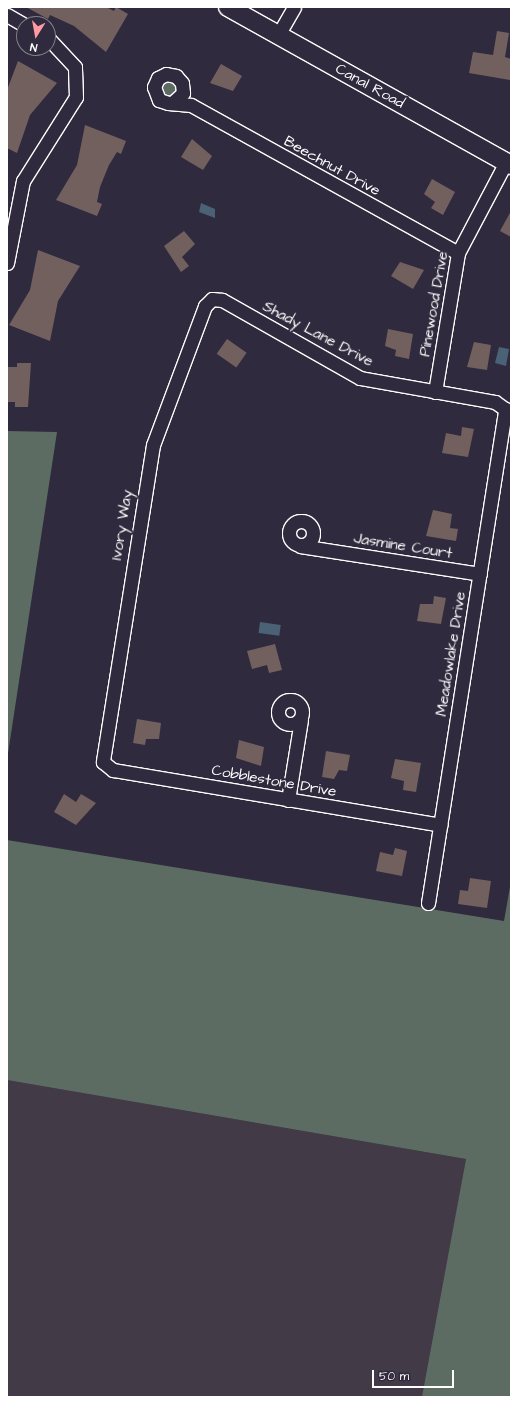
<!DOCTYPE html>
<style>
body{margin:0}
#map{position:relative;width:518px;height:1404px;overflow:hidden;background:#2f2a3d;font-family:"Architects Daughter",sans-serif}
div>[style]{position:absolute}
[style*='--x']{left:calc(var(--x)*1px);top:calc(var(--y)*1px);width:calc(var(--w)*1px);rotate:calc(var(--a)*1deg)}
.built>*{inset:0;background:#433a47}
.green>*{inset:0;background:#5d6c63}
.round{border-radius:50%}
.water>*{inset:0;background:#4b6176;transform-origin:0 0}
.building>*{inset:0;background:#72605f;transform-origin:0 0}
.roads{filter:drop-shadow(1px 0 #fff) drop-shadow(-1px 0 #fff) drop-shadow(0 1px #fff) drop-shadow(0 -1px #fff)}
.street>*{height:13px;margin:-6.5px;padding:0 6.5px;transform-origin:6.5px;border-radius:6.5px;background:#2f2a3d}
.street>.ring{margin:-6.5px;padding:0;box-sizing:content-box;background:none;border:13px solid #2f2a3d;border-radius:50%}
.secondary>*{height:18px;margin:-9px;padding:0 9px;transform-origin:9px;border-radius:9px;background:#2f2a3d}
span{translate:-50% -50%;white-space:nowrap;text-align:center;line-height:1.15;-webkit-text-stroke:4px #2f2a3d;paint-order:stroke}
.street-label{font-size:15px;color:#fff}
.frame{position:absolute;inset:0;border:8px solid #fff;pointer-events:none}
.north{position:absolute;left:16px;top:16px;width:40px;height:40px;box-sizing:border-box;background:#2f2a3d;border:1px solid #827f8b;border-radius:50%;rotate:191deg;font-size:11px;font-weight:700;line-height:16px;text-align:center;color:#fff}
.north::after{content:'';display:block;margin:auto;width:14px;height:18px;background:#ff9aa2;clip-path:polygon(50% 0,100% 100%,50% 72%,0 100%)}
.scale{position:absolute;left:372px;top:1370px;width:82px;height:18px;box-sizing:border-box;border:2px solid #fff;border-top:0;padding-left:5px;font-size:12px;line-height:14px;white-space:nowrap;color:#fff;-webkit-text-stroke:3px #2f2a3d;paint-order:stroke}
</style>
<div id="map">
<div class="built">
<i style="clip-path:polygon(7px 1080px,466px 1159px,424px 1397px,7px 1397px)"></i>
</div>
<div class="green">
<i class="round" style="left:161px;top:80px;width:16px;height:16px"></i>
<i style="clip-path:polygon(7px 431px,57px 432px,7px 760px)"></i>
<i style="clip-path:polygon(7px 840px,504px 921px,511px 881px,511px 1397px,422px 1397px,466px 1159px,7px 1080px)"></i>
</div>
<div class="water">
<i style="clip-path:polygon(201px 203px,215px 209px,215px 218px,199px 212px)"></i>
<i style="clip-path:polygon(499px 347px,509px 349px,506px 366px,495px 363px)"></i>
<i style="left:260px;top:622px;width:21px;height:11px;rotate:8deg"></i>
</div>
<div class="building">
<i style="clip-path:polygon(26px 7px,106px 7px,114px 11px,116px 7px,128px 14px,106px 52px,74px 26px,50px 15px,48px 19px)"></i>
<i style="clip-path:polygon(497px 31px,509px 33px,505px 57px,511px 59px,510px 80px,469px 73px,473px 52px,493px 55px)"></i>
<i style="clip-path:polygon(18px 61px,57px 83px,30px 115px,17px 153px,7px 148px,7px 90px)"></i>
<i style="clip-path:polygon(221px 64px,242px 76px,233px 91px,210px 83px)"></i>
<i style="clip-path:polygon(85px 125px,126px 141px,121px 154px,117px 152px,109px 165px,100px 187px,97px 202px,102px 204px,97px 216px,56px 200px,77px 165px)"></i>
<i style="clip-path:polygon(192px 139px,212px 156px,203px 170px,181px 157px)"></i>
<i style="clip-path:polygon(432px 179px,455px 192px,443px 215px,431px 208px,435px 202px,424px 194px)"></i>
<i style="clip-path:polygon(511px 211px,511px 237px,500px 231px)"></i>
<i style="clip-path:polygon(184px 231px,195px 244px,182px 257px,189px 266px,181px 272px,164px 246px)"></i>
<i style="clip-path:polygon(38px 250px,80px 266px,58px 301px,50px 341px,9px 325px,30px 290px)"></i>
<i style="clip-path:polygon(400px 262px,424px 270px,413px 289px,391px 276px)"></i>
<i style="clip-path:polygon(388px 329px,413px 334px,409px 359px,395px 356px,396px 350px,385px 346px)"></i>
<i style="left:227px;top:339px;width:24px;height:18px;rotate:35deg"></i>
<i style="clip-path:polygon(474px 342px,491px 345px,487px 370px,467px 367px)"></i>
<i style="clip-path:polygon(17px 363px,31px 363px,28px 407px,15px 407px,15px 402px,7px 402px,7px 367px,17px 367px)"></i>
<i style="clip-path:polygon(462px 427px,474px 429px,468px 457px,442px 453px,446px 433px,461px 436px)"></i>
<i style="clip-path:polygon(433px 510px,452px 514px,450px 528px,458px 529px,456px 541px,426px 536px)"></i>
<i style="clip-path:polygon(434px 596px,446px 598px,441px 624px,417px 621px,420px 604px,433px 604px)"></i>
<i style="clip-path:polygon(275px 644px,282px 670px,269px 673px,267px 665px,252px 669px,247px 651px)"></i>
<i style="clip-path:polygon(137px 719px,161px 723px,159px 739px,146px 739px,145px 745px,133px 743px)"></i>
<i style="clip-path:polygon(239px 740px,264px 747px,261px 766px,236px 758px)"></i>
<i style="clip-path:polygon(326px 751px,350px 755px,347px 771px,339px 770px,334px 779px,322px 777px)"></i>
<i style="clip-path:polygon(395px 759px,421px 763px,416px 792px,403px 790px,404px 781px,391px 778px)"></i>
<i style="clip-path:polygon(64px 794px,76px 802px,81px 794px,96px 803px,76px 825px,54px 812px)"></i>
<i style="clip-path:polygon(395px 848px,407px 851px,402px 876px,376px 871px,380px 852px,393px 855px)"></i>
<i style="clip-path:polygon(470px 878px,491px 881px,487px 908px,458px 904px,460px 890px,468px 891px)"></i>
</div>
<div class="roads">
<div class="street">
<i style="--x:7;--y:15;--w:20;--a:30"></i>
<i style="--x:278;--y:35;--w:32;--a:-60"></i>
<i style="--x:172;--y:103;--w:15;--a:-42"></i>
<i style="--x:183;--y:93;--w:10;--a:-96"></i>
<i style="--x:182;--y:83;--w:9;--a:-131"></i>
<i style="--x:176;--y:76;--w:10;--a:-169"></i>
<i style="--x:166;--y:74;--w:9;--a:153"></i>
<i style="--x:158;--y:78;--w:10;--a:114"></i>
<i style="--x:154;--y:87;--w:14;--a:69"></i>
<i style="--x:159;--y:100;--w:9;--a:18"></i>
<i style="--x:168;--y:103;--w:23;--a:5"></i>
<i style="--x:191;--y:105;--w:305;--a:29"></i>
<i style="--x:7;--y:263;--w:84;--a:-79"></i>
<i style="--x:23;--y:181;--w:99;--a:-57.8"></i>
<i style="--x:76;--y:97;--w:30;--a:-92"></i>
<i style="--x:75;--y:67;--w:40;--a:-133"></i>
<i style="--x:435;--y:392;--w:141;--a:-80.6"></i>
<i style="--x:458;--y:253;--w:103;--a:-62.2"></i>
<i class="ring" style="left:289px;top:521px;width:11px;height:11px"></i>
<i style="--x:300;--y:546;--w:182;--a:8.8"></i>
<i class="ring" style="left:278px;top:700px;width:11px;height:11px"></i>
<i style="--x:288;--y:800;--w:81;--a:-80.8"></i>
<i style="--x:428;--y:903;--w:500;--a:-81.1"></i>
<i style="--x:505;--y:409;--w:12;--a:-145"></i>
<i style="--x:495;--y:402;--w:137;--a:-169.9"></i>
<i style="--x:360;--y:378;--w:159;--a:-150.5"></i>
<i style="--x:222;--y:300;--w:10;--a:-174"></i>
<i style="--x:212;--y:299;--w:10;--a:135"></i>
<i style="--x:205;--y:306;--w:148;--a:110.5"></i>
<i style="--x:153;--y:445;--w:321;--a:99"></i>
<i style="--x:103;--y:762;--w:13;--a:39"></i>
<i style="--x:113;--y:770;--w:332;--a:9.5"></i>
</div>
<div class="secondary">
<i style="--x:228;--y:7;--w:324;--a:29.2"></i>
</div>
</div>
<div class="street-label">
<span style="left:370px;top:86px;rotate:29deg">Canal Road</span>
<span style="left:332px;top:166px;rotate:29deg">Beechnut Drive</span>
<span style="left:434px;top:304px;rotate:-80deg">Pinewood Drive</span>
<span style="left:318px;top:334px;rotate:28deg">Shady Lane Drive</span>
<span style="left:122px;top:525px;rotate:-81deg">Ivory Way</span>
<span style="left:403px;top:546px;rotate:9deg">Jasmine Court</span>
<span style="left:451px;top:654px;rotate:-81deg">Meadowlake Drive</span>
<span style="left:274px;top:781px;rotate:10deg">Cobblestone Drive</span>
</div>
<div class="frame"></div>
<div class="north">N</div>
<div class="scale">50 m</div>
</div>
